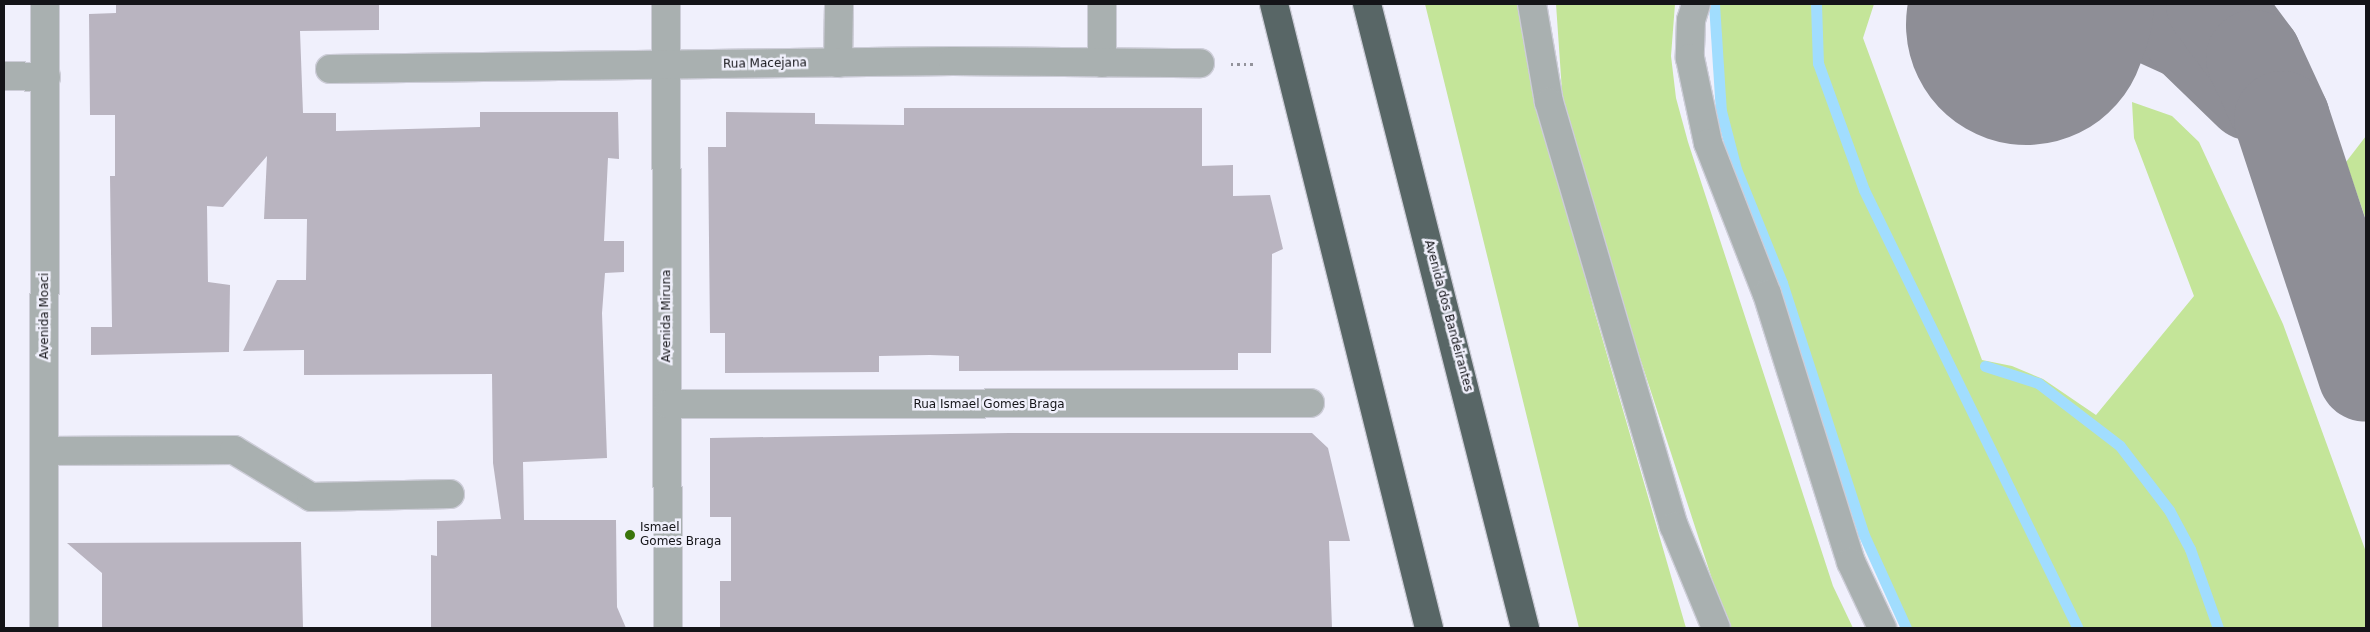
<!DOCTYPE html>
<style>
body{margin:0}
#map{position:relative;width:2370px;height:632px;overflow:hidden;background:#f0f0fc;font-family:"DejaVu Sans",sans-serif}
div>[style]{position:absolute}
[style*='--x']{left:calc(var(--x)*1px);top:calc(var(--y)*1px);width:calc(var(--w)*1px);rotate:calc(var(--a)*1deg)}
.green>*{inset:0;background:#c4e599}
.stream>*{height:11px;margin:-5.5px;padding:0 5.5px;transform-origin:5.5px;border-radius:5.5px;background:#a1ddfe}
.taxiway>*{height:96px;margin:-48px;padding:0 48px;transform-origin:48px;border-radius:48px;background:#8e8e96}
.runway>*{height:241px;margin:-120.5px;padding:0 120.5px;transform-origin:120.5px;border-radius:120.5px;background:#8e8e96}
.building>*{inset:0;background:#b9b4c0}
.path>*{height:3px;margin-top:-1.5px;transform-origin:0;background:repeating-linear-gradient(90deg,#93939b 0 2.5px,transparent 0 6.5px)}
.roads{filter:drop-shadow(1px 0 #cdcdd8) drop-shadow(-1px 0 #cdcdd8) drop-shadow(0 1px #cdcdd8) drop-shadow(0 -1px #cdcdd8)}
.minor>*{height:28px;margin:-14px;padding:0 14px;transform-origin:14px;border-radius:14px;background:#a9b0b0}
.highway>*{height:28px;margin:-14px;padding:0 14px;transform-origin:14px;border-radius:14px;background:#586666}
.dots>*{width:14px;height:14px;translate:-50% -50%;box-sizing:border-box;border:2px solid #f0f0fc;border-radius:50%}
span{translate:-50% -50%;white-space:nowrap;text-align:center;line-height:1.15;-webkit-text-stroke:5px #f0f0fc;paint-order:stroke}
.street-label{font-size:12px;color:#141418}
.poi-label{font-size:12px;color:#141418}
.left{translate:0 -50%;text-align:left}
.frame{position:absolute;inset:0;border:5px solid #141418;pointer-events:none}
</style>
<div id="map">
<div class="green">
<i style="clip-path:polygon(1425px 4px,1523px 4px,1541px 104px,1594px 310px,1686px 628px,1579px 628px)"></i>
<i style="clip-path:polygon(1556px 4px,1675px 4px,1671px 56px,1676px 98px,1688px 142px,1833px 586px,1853px 628px,1728px 628px,1597px 226px,1563px 106px)"></i>
<i style="clip-path:polygon(1717px 4px,1874px 4px,1863px 38px,1982px 360px,2012px 366px,2043px 379px,2096px 415px,2194px 296px,2134px 138px,2132px 102px,2172px 116px,2199px 142px,2283px 324px,2366px 552px,2366px 628px,1909px 628px,1866px 533px,1784px 282px,1738px 168px,1723px 110px)"></i>
<i style="clip-path:polygon(2366px 136px,2366px 220px,2346px 162px)"></i>
</div>
<div class="stream">
<i style="--x:1714;--y:4;--w:107;--a:86.3"></i>
<i style="--x:1721;--y:111;--w:60;--a:75.5"></i>
<i style="--x:1736;--y:169;--w:123;--a:68"></i>
<i style="--x:1782;--y:283;--w:263;--a:72"></i>
<i style="--x:1863;--y:533;--w:104;--a:65.6"></i>
<i style="--x:1816;--y:4;--w:59;--a:88.1"></i>
<i style="--x:1818;--y:63;--w:135;--a:70.1"></i>
<i style="--x:1864;--y:190;--w:487;--a:64"></i>
<i style="--x:1985;--y:366;--w:56;--a:17.8"></i>
<i style="--x:2038;--y:383;--w:103;--a:37.5"></i>
<i style="--x:2120;--y:446;--w:81;--a:52.6"></i>
<i style="--x:2169;--y:510;--w:44;--a:61.7"></i>
<i style="--x:2190;--y:549;--w:84;--a:70.5"></i>
</div>
<div class="taxiway">
<i style="--x:2126;--y:4;--w:70;--a:24.4"></i>
<i style="--x:2190;--y:33;--w:86;--a:44.1"></i>
<i style="--x:2214;--y:4;--w:67;--a:53.5"></i>
<i style="--x:2254;--y:58;--w:67;--a:65.3"></i>
<i style="--x:2282;--y:119;--w:268;--a:71.8"></i>
</div>
<div class="runway">
<i style="--x:2026;--y:24;--w:21;--a:-71"></i>
</div>
<div class="building">
<i style="clip-path:polygon(116px 4px,379px 4px,379px 30px,300px 31px,303px 113px,336px 113px,336px 131px,480px 127px,480px 112px,618px 112px,619px 159px,608px 158px,604px 241px,624px 241px,624px 272px,605px 273px,602px 313px,607px 458px,523px 462px,524px 520px,616px 520px,617px 607px,626px 628px,431px 628px,431px 555px,437px 556px,437px 521px,501px 519px,493px 463px,492px 374px,304px 375px,304px 350px,243px 351px,277px 280px,306px 280px,307px 219px,264px 219px,267px 156px,223px 207px,207px 206px,208px 282px,230px 285px,229px 352px,91px 355px,91px 327px,112px 327px,110px 176px,115px 176px,115px 115px,90px 115px,89px 14px,116px 13px)"></i>
<i style="clip-path:polygon(904px 108px,1202px 108px,1202px 166px,1233px 165px,1233px 196px,1270px 195px,1283px 249px,1272px 254px,1271px 353px,1238px 353px,1238px 370px,959px 371px,959px 356px,930px 355px,879px 356px,879px 372px,725px 373px,725px 333px,710px 333px,708px 147px,726px 147px,726px 112px,815px 113px,815px 124px,904px 125px)"></i>
<i style="clip-path:polygon(1009px 433px,1312px 433px,1328px 448px,1350px 541px,1329px 541px,1332px 628px,720px 628px,720px 581px,731px 581px,731px 517px,710px 517px,710px 438px)"></i>
<i style="clip-path:polygon(301px 542px,303px 628px,102px 628px,102px 573px,67px 543px)"></i>
</div>
<div class="path">
<i style="--x:1231;--y:64;--w:24;--a:0"></i>
</div>
<div class="roads">
<div class="minor">
<i style="--x:666;--y:4;--w:624;--a:89.82"></i>
<i style="--x:1102;--y:4;--w:59;--a:90"></i>
<i style="--x:1532;--y:4;--w:99;--a:80.2"></i>
<i style="--x:1549;--y:102;--w:442;--a:73.6"></i>
<i style="--x:1674;--y:526;--w:110;--a:67.6"></i>
<i style="--x:1696;--y:4;--w:17;--a:107"></i>
<i style="--x:1691;--y:20;--w:38;--a:92"></i>
<i style="--x:1690;--y:58;--w:87;--a:78"></i>
<i style="--x:1708;--y:143;--w:162;--a:68.7"></i>
<i style="--x:1767;--y:294;--w:281;--a:72.6"></i>
<i style="--x:1851;--y:562;--w:73;--a:64.8"></i>
<i style="--x:838;--y:63;--w:59;--a:-89"></i>
<i style="--x:330;--y:69;--w:623;--a:-0.74"></i>
<i style="--x:953;--y:61;--w:247;--a:0.5"></i>
<i style="--x:4;--y:76;--w:42;--a:1.4"></i>
<i style="--x:668;--y:404;--w:642;--a:-0.09"></i>
<i style="--x:45;--y:451;--w:189;--a:-0.3"></i>
<i style="--x:234;--y:450;--w:90;--a:31.4"></i>
<i style="--x:311;--y:497;--w:139;--a:-1.2"></i>
<i style="--x:44;--y:628;--w:624;--a:-89.91"></i>
</div>
<div class="highway">
<i style="--x:1274;--y:4;--w:643;--a:76.05"></i>
<i style="--x:1367;--y:4;--w:644;--a:75.79"></i>
</div>
</div>
<div class="dots">
<i style="left:630px;top:535px;background:#3a750b"></i>
</div>
<div class="street-label">
<span style="left:765px;top:64px;rotate:-1deg">Rua Macejana</span>
<span style="left:45px;top:316px;rotate:-90deg">Avenida Moaci</span>
<span style="left:667px;top:316px;rotate:-90deg">Avenida Miruna</span>
<span style="left:1448px;top:316px;rotate:75deg">Avenida dos Bandeirantes</span>
<span style="left:989px;top:405px">Rua Ismael Gomes Braga</span>
</div>
<div class="poi-label">
<span class="left" style="left:640px;top:535px">Ismael<br>Gomes Braga</span>
</div>
<div class="frame"></div>
</div>
